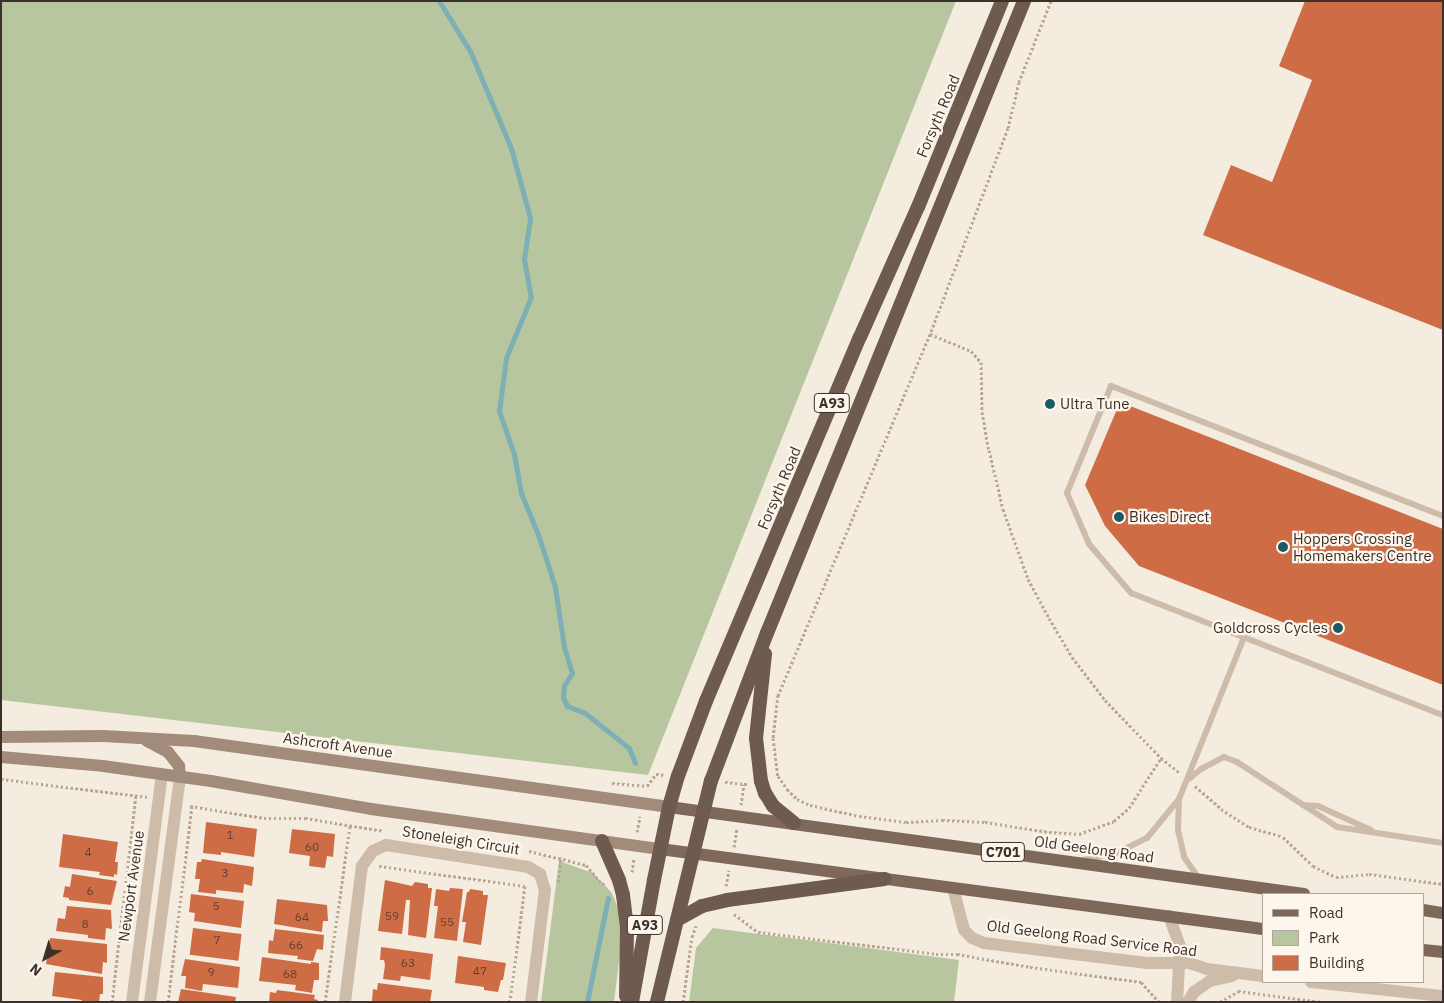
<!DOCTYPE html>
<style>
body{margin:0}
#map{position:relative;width:1444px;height:1003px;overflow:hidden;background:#f5ece0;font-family:"IBM Plex Sans",sans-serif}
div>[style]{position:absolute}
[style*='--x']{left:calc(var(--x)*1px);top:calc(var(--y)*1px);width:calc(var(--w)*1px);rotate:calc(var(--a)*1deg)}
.green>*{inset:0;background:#b7c69e}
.stream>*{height:5px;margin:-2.5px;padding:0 2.5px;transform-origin:2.5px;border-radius:2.5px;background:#7cb0b4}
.building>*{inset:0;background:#ce6c45;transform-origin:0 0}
.path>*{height:3px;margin-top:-1.5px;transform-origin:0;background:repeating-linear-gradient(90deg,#bba694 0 2.5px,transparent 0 5px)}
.service>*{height:6px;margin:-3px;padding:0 3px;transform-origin:3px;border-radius:3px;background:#cebcaa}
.minor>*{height:12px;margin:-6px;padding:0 6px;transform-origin:6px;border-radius:6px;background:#cebcaa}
.secondary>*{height:12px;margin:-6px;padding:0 6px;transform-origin:6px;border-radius:6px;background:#a38b7b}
.primary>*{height:12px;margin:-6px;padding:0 6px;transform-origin:6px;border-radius:6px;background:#7e685a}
.trunk>*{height:14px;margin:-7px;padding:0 7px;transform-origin:7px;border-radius:7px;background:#6e5a4e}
.dots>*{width:14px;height:14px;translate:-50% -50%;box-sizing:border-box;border:2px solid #fcf6ed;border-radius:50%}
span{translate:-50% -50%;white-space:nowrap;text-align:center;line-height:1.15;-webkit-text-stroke:4.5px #fcf6ed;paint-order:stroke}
.number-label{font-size:12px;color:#603f31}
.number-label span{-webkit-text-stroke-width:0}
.shield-label span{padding:1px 4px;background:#fcf6ed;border:1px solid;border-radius:4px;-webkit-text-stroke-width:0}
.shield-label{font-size:14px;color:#3c302a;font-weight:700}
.street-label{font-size:15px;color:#3c302a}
.poi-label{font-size:15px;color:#3c302a}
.left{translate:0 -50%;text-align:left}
.right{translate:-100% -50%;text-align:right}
.frame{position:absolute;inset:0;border:2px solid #3c302a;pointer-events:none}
.legend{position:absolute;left:1262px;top:893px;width:162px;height:90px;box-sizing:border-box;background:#fcf6ed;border:1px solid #afa79f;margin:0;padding:6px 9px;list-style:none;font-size:15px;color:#3c302a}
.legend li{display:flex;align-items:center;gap:10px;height:25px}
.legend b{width:25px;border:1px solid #afa79f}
.north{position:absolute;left:20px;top:933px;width:50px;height:50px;-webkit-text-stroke:4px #fcf6ed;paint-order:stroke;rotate:219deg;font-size:14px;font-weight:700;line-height:20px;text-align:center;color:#3c302a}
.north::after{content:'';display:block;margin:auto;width:18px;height:22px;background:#3c302a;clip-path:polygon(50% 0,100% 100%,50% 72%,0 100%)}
</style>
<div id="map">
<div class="green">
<i style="clip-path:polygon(1px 1px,956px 1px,648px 775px,1px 700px)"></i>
<i style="clip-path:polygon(559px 861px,593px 873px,612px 893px,618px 908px,623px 930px,614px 1002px,541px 1002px)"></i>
<i style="clip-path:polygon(713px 928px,959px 960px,954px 1002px,689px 1002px,696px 948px)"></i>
</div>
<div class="stream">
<i style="--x:439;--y:1;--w:59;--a:58.2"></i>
<i style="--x:470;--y:51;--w:105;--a:67.1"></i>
<i style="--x:511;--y:148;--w:73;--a:74.8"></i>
<i style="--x:530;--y:218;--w:41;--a:98.3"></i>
<i style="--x:524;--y:259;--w:39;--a:80"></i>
<i style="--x:531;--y:297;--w:66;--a:112.3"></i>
<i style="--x:506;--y:358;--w:53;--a:97.5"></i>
<i style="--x:499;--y:411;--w:46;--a:70.8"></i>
<i style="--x:514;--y:454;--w:40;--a:80"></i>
<i style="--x:521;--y:493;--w:48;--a:67.8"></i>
<i style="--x:539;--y:537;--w:52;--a:72.3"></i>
<i style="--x:555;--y:587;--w:61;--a:81.5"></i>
<i style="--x:564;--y:647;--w:27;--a:73"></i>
<i style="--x:572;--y:673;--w:15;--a:122"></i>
<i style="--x:564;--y:686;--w:11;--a:95"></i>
<i style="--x:563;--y:697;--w:10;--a:66"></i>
<i style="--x:567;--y:706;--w:19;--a:21"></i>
<i style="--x:585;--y:713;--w:56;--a:38.5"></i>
<i style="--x:629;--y:748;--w:16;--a:68"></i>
<i style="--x:587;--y:1002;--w:106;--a:-78.6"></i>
</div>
<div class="building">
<i style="clip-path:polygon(1305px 1px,1443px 1px,1443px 330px,1203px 235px,1231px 165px,1272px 182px,1312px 80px,1279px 66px)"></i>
<i style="clip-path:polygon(1120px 402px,1443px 529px,1443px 685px,1139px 566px,1105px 526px,1085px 485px)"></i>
<i style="clip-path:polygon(206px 822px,257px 829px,254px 857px,221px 852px,221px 855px,203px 853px)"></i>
<i style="clip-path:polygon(292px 829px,335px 834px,333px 857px,327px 856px,325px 868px,309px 866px,310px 856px,289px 853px)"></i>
<i style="clip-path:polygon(63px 834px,118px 842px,115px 862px,118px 862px,117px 875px,114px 874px,114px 877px,99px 875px,100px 872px,59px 867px)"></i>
<i style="clip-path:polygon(202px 859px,254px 867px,252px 886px,244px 884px,243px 893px,216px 890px,216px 894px,198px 892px,200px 879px,195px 879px,197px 862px,201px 862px)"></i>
<i style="clip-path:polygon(72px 874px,117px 881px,111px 905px,69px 900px,69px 898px,63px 897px,65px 886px,70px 887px)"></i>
<i style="clip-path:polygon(385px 880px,412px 886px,415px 882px,428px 884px,428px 888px,432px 888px,426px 938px,408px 935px,410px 900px,406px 900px,402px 934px,378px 931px)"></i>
<i style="clip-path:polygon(450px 888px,463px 889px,457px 941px,434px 938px,438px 906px,434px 906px,436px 889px,449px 891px)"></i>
<i style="clip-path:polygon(470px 889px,483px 891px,483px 895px,488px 895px,481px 945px,463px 942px,466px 922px,462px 922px,467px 892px,469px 892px)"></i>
<i style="clip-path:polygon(191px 894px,244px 901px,241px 928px,194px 921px,195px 913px,189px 912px)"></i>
<i style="clip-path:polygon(277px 899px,327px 905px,328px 921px,323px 921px,322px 932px,274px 924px)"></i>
<i style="clip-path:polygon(67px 906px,111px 910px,112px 929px,106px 928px,105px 940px,88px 938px,88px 935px,56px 931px,58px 918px,65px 919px)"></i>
<i style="left:193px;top:928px;width:49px;height:27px;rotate:7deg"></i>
<i style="clip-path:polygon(275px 929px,324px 935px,323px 950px,317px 949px,313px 961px,297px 959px,298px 956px,268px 953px,269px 940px,273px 941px)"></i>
<i style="clip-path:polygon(50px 938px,107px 944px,107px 963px,103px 962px,102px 974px,46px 964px)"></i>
<i style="clip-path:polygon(381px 947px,433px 954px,430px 980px,401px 976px,400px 981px,383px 979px,385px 965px,384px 960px,380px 960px)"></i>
<i style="clip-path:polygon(458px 956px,506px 963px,503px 980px,501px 980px,498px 992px,484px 990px,484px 987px,455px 983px)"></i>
<i style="clip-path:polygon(262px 957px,311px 964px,311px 962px,319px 963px,319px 980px,314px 980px,312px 993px,295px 990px,296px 985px,259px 981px)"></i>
<i style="clip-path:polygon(185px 959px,240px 967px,238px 988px,203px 984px,202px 991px,185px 988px,186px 976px,181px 976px)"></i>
<i style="clip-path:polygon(55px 972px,103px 977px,103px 994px,100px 994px,99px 1002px,81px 1002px,82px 1000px,52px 996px)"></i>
<i style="clip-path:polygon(378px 983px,432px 990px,430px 1002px,372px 1001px,373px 989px,377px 990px)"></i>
<i style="clip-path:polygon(181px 989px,236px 997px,235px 1002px,178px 1002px)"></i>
<i style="clip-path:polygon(277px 990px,315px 995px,314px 999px,318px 1000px,317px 1002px,269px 1002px,270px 992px,276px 993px)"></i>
</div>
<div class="path">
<i style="--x:1051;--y:1;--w:87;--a:111.6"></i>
<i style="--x:1019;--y:82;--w:47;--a:103.4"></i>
<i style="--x:1008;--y:128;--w:220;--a:110.7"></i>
<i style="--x:930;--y:334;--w:392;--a:112.8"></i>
<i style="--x:778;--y:695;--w:43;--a:96.6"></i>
<i style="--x:773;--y:738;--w:38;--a:83"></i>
<i style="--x:778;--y:776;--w:16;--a:55"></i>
<i style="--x:787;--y:789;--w:14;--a:45"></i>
<i style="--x:797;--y:799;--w:14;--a:25"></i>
<i style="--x:810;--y:805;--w:50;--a:12.7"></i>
<i style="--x:859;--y:816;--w:47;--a:7.3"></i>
<i style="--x:906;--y:822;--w:36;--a:-3"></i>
<i style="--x:942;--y:820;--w:43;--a:2.7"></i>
<i style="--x:985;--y:822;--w:65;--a:8.9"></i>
<i style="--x:1049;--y:832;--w:30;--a:4"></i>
<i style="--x:1079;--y:834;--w:37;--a:-20"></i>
<i style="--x:1114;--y:821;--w:20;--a:-41"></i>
<i style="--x:1129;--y:808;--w:59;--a:-57.4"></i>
<i style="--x:930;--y:334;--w:44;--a:22.5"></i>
<i style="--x:971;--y:351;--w:15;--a:48"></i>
<i style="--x:981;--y:362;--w:50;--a:88.9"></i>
<i style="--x:982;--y:412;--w:39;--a:80"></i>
<i style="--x:989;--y:450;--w:61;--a:76.7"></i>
<i style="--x:1003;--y:509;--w:74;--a:70.3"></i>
<i style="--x:1028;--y:579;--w:44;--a:61.7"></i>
<i style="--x:1049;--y:618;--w:45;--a:59.5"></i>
<i style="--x:1072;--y:657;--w:54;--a:52.5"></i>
<i style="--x:1105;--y:700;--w:81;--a:46"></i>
<i style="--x:1161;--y:758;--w:23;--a:38"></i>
<i style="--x:1;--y:779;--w:147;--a:7"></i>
<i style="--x:725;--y:782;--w:19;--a:6"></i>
<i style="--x:612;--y:783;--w:35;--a:5"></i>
<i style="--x:647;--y:786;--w:15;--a:-53"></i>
<i style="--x:656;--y:774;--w:8;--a:7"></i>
<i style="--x:1195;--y:786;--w:35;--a:41"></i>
<i style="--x:1221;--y:809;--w:33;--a:33"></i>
<i style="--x:1249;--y:827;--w:35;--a:16"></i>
<i style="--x:1283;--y:837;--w:42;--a:44"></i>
<i style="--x:1313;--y:866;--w:25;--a:26"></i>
<i style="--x:1336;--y:877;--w:33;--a:-5"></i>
<i style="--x:1369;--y:874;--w:75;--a:7.7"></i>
<i style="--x:741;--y:805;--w:21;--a:-82"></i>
<i style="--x:744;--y:784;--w:3;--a:0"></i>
<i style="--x:190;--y:806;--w:75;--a:9.2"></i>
<i style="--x:264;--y:818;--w:41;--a:0"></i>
<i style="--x:305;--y:818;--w:80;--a:9.3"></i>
<i style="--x:637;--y:832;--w:16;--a:-79"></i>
<i style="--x:734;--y:847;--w:19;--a:-81"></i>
<i style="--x:529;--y:851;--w:59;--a:13.8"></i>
<i style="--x:586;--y:865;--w:25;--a:50"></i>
<i style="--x:602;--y:884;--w:3;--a:-18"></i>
<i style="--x:379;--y:866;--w:147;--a:7.8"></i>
<i style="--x:525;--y:886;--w:117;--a:97.4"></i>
<i style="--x:632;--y:872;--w:14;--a:-82"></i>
<i style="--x:558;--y:882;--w:25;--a:-83"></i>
<i style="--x:726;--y:886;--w:16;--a:-79"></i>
<i style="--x:734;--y:914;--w:30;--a:37"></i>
<i style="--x:758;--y:932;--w:179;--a:7"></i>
<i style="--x:936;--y:954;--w:21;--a:0"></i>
<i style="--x:957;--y:954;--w:74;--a:10.1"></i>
<i style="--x:1030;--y:967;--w:112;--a:7.7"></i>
<i style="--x:1141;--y:982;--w:27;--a:48"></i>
<i style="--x:112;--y:1002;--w:208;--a:-83.4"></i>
<i style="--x:168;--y:1002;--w:197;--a:-83"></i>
<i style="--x:325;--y:1002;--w:178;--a:-81.9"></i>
<i style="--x:683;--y:1002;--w:66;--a:-82.1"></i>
<i style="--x:692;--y:937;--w:12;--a:-70"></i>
<i style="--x:1220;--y:1002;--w:21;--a:-31"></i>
<i style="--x:1238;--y:991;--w:86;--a:7.4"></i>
</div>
<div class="service">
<i style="--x:1443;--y:516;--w:357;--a:-158.6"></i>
<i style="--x:1111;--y:386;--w:116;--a:112.4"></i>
<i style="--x:1067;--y:493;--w:56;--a:66.7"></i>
<i style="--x:1089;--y:544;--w:65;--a:49.4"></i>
<i style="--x:1131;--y:593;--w:335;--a:21.4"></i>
<i style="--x:1189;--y:779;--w:16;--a:-40"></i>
<i style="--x:1201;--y:769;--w:26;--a:-28"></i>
<i style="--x:1224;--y:757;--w:14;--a:21"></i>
<i style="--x:1237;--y:762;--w:119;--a:33"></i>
<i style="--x:1337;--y:827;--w:107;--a:8.6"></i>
<i style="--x:1179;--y:799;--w:31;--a:92"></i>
<i style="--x:1178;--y:830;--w:28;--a:77"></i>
<i style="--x:1184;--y:857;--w:24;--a:55"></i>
<i style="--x:1303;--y:805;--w:15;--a:4"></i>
<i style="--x:1318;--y:806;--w:58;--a:24.4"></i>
<i style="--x:1083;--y:860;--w:35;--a:-12"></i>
<i style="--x:1117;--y:853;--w:34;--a:-27"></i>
<i style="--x:1147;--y:838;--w:50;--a:-50.6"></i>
<i style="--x:1179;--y:799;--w:175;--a:-68.1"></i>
</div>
<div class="minor">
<i style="--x:953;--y:888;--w:43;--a:75.3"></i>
<i style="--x:964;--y:930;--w:11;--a:45"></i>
<i style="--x:972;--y:938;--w:13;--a:23"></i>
<i style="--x:984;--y:943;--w:164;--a:7"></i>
<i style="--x:1147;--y:963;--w:42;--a:0"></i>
<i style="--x:1189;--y:963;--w:19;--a:18"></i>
<i style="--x:1207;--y:969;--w:56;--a:7.1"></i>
<i style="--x:1169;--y:916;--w:33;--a:70"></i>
<i style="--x:1180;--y:947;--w:55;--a:93.1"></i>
<i style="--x:1311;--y:982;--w:133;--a:6.1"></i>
<i style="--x:132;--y:1002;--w:230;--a:-82.5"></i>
<i style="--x:150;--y:1002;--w:227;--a:-82.4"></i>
<i style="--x:345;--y:1002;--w:137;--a:-82.9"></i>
<i style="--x:362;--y:866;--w:19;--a:-54"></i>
<i style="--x:373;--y:851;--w:14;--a:-25"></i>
<i style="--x:386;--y:845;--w:144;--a:8.8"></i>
<i style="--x:528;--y:867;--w:14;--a:30"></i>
<i style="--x:540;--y:874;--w:17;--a:73"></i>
<i style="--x:545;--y:890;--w:113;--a:97.1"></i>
<i style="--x:1188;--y:1002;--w:12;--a:-59"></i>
<i style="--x:1194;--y:992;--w:19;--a:-35"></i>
<i style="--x:1210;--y:981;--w:23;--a:-13"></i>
</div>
<div class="secondary">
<i style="--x:1;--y:737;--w:102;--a:-0.6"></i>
<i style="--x:103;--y:736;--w:91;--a:3.1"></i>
<i style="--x:194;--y:741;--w:480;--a:7.9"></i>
<i style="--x:147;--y:741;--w:24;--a:28"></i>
<i style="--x:168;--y:752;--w:18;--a:52"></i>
<i style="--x:179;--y:766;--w:11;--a:85"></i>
<i style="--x:1;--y:757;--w:102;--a:5"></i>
<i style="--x:103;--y:766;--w:109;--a:7.9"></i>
<i style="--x:211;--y:781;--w:162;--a:9.9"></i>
<i style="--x:371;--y:809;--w:292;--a:7.9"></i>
</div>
<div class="primary">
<i style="--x:669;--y:807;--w:641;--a:7.8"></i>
<i style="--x:660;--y:849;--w:608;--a:7.56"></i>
<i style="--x:1423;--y:910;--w:20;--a:9"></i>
<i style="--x:1423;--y:950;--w:20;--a:6"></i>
</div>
<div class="trunk">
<i style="--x:765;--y:654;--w:84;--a:96.1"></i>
<i style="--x:756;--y:738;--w:43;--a:83.4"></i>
<i style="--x:761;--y:781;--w:13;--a:72"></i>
<i style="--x:765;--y:793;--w:15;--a:58"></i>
<i style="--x:773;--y:806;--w:27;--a:39"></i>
<i style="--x:602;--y:841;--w:43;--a:66.4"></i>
<i style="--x:619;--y:880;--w:16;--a:75"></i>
<i style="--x:623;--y:895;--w:33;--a:83"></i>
<i style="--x:627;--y:928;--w:68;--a:90.8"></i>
<i style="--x:677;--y:920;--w:29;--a:-29"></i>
<i style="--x:702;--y:906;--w:26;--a:-13"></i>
<i style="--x:727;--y:900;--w:159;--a:-7.6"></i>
<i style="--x:632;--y:1002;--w:124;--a:-79.8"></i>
<i style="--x:654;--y:880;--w:75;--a:-78.4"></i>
<i style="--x:669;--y:807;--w:32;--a:-74"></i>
<i style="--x:678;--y:776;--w:80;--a:-69.5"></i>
<i style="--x:706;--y:701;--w:395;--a:-67.1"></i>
<i style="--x:860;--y:337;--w:142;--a:-66"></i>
<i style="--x:918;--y:207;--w:222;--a:-67.8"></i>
<i style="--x:657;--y:1002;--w:228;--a:-76.3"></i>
<i style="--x:711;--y:781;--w:158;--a:-69.3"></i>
<i style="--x:767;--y:633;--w:682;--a:-67.87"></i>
</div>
<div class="dots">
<i style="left:1050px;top:404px;background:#1c5961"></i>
<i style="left:1119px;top:517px;background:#1c5961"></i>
<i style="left:1283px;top:547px;background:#1c5961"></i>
<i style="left:1338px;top:628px;background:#1c5961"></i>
</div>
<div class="number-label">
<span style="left:230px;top:835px">1</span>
<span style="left:312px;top:847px">60</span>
<span style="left:88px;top:852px">4</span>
<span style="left:225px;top:873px">3</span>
<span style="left:90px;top:891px">6</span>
<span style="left:216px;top:906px">5</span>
<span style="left:392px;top:916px">59</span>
<span style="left:302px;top:917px">64</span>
<span style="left:447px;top:922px">55</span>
<span style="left:85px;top:924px">8</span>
<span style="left:217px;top:940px">7</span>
<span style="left:296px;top:945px">66</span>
<span style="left:408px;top:963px">63</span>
<span style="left:480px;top:971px">47</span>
<span style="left:211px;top:972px">9</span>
<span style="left:290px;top:974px">68</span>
</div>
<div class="shield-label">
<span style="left:832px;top:403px">A93</span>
<span style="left:1003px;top:852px">C701</span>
<span style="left:645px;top:925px">A93</span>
</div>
<div class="street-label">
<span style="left:938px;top:116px;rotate:-67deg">Forsyth Road</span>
<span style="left:779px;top:488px;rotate:-67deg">Forsyth Road</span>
<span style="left:338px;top:745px;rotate:8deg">Ashcroft Avenue</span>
<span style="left:461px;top:840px;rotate:9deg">Stoneleigh Circuit</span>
<span style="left:1094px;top:849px;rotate:8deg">Old Geelong Road</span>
<span style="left:131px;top:886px;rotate:-82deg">Newport Avenue</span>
<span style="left:1092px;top:938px;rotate:7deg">Old Geelong Road Service Road</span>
</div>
<div class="poi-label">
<span class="left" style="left:1060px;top:404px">Ultra Tune</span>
<span class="left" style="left:1129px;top:517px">Bikes Direct</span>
<span class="left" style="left:1293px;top:547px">Hoppers Crossing<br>Homemakers Centre</span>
<span class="right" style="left:1328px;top:628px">Goldcross Cycles</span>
</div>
<div class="frame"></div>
<ul class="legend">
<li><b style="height:6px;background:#7e685a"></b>Road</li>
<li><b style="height:14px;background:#b7c69e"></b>Park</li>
<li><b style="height:14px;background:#ce6c45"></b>Building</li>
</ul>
<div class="north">N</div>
</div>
